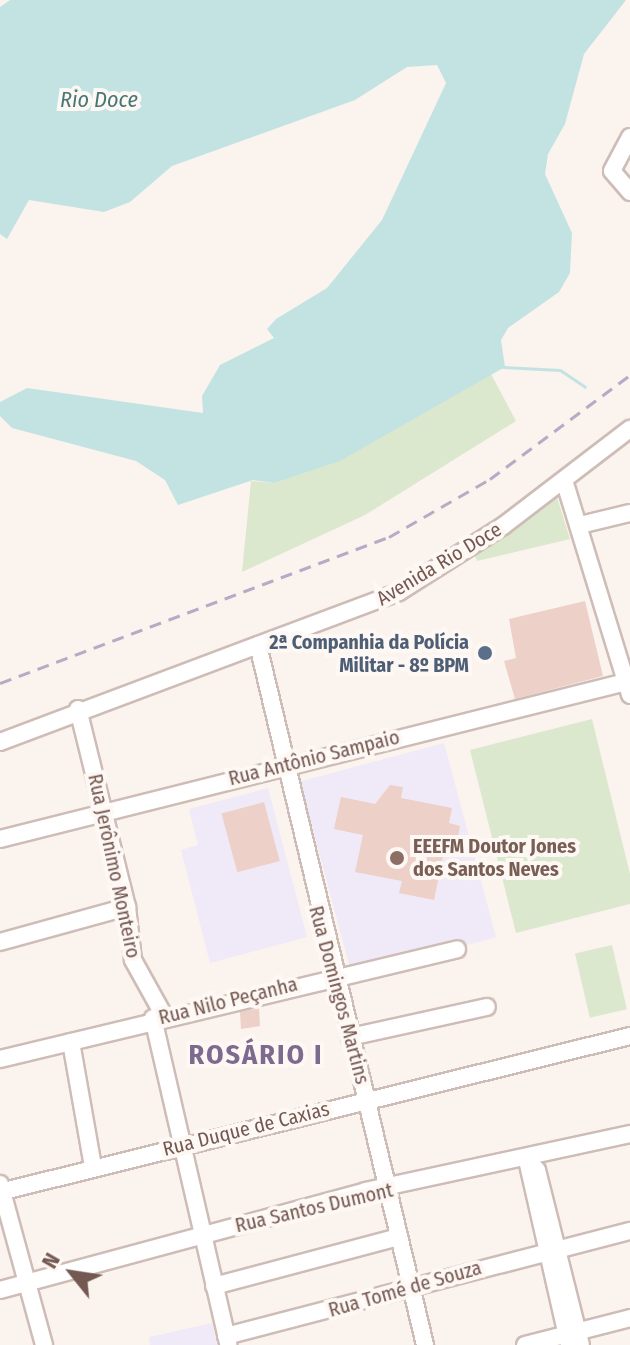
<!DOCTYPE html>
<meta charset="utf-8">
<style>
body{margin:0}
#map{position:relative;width:630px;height:1345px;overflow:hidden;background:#fbf3ed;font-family:"Fira Sans Condensed",sans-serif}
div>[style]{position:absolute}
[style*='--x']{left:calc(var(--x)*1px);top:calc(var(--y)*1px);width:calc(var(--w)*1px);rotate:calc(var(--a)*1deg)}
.education>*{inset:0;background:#f0e9f8;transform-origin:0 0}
.green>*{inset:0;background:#dce8cd;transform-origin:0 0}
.water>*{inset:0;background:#c3e3e2}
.stream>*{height:3px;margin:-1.5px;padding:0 1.5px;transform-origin:1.5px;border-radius:1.5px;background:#c3e3e2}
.building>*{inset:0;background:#edd0c8;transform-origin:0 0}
.roads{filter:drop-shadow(2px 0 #cebcb6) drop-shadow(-2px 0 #cebcb6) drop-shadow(0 2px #cebcb6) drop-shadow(0 -2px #cebcb6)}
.minor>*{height:16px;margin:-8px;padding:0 8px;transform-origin:8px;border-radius:8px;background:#fff}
.rail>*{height:3px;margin-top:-1.5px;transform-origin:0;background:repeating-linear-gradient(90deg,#b5abc5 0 12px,transparent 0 20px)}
.dots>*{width:22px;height:22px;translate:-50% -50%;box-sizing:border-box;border:4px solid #fef8f4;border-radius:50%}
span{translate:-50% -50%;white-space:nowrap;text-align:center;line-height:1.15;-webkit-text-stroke:8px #fef8f4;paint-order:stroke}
.street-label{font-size:20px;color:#745852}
.service-label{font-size:20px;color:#4e5e75;font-weight:700}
.right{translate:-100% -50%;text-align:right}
.education-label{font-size:20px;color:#785e54;font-weight:700}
.left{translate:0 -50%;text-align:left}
.water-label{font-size:22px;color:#467776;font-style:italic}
.district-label{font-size:28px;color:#7c6a8f;font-weight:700;letter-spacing:2px}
.north{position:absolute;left:32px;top:1233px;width:80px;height:80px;-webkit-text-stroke:6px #fef8f4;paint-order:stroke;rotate:300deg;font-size:22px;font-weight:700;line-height:32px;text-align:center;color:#745852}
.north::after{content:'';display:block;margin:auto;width:28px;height:36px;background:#745852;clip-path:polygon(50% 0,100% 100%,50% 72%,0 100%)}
</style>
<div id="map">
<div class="education">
<i style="left:444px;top:743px;width:201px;height:149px;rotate:75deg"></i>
<i style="clip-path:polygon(268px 788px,307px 937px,210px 963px,181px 850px,198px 845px,189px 809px)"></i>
<i style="clip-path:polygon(212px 1323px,217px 1345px,150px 1345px,149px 1337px)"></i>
</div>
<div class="green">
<i style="clip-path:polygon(491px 374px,516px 421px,365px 515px,242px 572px,251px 481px,275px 483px)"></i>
<i style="clip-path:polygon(557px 497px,570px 539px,477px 561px,474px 554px)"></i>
<i style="clip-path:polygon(592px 719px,630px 874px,630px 904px,516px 933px,470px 750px)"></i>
<i style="left:612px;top:945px;width:66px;height:38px;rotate:77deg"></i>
</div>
<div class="water">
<i style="clip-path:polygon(10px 0,626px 0,584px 54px,565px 124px,548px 154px,545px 174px,572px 233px,570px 273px,559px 292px,508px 328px,501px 340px,505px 367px,340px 461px,274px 483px,253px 480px,178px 505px,165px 480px,136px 461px,12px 428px,0 416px,0 402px,27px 388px,203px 413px,202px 396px,220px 365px,274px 338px,267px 329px,276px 319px,327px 288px,382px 220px,446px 83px,437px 65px,407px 67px,355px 100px,172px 166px,130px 202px,104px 212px,29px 200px,7px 239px,0 234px,0 7px)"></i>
</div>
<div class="stream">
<i style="--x:503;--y:367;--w:57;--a:3"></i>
<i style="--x:560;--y:370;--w:30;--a:34"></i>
</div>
<div class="building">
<i style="clip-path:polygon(585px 601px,603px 676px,515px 699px,504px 661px,516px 658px,509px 619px)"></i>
<i style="clip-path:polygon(390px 785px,403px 787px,401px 798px,452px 808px,449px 823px,460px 826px,455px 853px,444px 851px,434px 900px,399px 893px,402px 881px,355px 872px,363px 835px,334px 829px,341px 797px,375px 804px)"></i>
<i style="left:264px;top:802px;width:61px;height:44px;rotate:75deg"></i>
<i style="clip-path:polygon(259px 1008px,260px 1026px,241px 1029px,240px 1012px)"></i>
</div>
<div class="roads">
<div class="minor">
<i style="--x:630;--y:137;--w:38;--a:118"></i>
<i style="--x:612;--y:171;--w:28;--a:49"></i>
<i style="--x:564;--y:480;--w:225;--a:72.9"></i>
<i style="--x:580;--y:525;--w:51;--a:-13.5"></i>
<i style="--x:258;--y:645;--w:720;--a:76.58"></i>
<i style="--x:78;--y:709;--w:204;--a:76.1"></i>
<i style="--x:127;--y:907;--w:53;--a:83.5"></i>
<i style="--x:133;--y:960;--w:64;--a:61"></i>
<i style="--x:0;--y:742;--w:426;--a:-20.6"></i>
<i style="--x:399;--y:592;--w:123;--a:-32.4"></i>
<i style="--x:503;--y:526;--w:160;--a:-37.4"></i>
<i style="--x:0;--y:839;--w:650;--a:-14.08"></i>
<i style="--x:0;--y:942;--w:132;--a:-15.4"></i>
<i style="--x:153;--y:1018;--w:335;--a:77"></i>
<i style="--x:350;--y:1037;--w:140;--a:-12.4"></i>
<i style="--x:71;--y:1042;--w:127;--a:80"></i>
<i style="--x:0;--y:1059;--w:470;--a:-13.5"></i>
<i style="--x:527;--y:1160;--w:14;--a:45"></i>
<i style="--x:537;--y:1170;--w:180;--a:75.9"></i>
<i style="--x:527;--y:1160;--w:190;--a:77.2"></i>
<i style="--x:0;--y:1184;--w:167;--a:74.7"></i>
<i style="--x:0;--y:1192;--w:649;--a:-13.91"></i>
<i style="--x:214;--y:1286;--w:190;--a:-14.9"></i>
<i style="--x:0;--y:1290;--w:379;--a:-15.1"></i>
<i style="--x:366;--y:1191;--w:270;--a:-12.2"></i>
<i style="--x:226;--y:1336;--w:417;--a:-14.6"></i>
<i style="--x:525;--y:1345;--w:108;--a:-14.4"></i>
</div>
</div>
<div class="rail">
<i style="--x:0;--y:683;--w:415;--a:-20.6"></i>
<i style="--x:389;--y:537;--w:116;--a:-29.9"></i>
<i style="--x:490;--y:479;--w:174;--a:-36.6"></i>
</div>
<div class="dots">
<i style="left:485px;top:653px;background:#5c6f8a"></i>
<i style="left:397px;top:858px;background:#8d6e63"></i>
</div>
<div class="street-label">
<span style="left:439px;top:564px;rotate:-31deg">Avenida Rio Doce</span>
<span style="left:314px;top:758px;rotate:-14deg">Rua Antônio Sampaio</span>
<span style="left:114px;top:866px;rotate:78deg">Rua Jerônimo Monteiro</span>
<span style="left:339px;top:995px;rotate:75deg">Rua Domingos Martins</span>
<span style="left:228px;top:1001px;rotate:-14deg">Rua Nilo Peçanha</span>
<span style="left:246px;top:1129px;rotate:-14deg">Rua Duque de Caxias</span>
<span style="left:314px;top:1208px;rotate:-13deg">Rua Santos Dumont</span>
<span style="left:405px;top:1289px;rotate:-16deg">Rua Tomé de Souza</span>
</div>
<div class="service-label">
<span class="right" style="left:469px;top:654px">2ª Companhia da Polícia<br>Militar - 8º BPM</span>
</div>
<div class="education-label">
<span class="left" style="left:413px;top:858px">EEEFM Doutor Jones<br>dos Santos Neves</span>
</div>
<div class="water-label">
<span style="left:99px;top:100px">Rio Doce</span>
</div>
<div class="district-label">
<span style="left:256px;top:1055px">ROSÁRIO I</span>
</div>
<div class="north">N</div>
</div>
